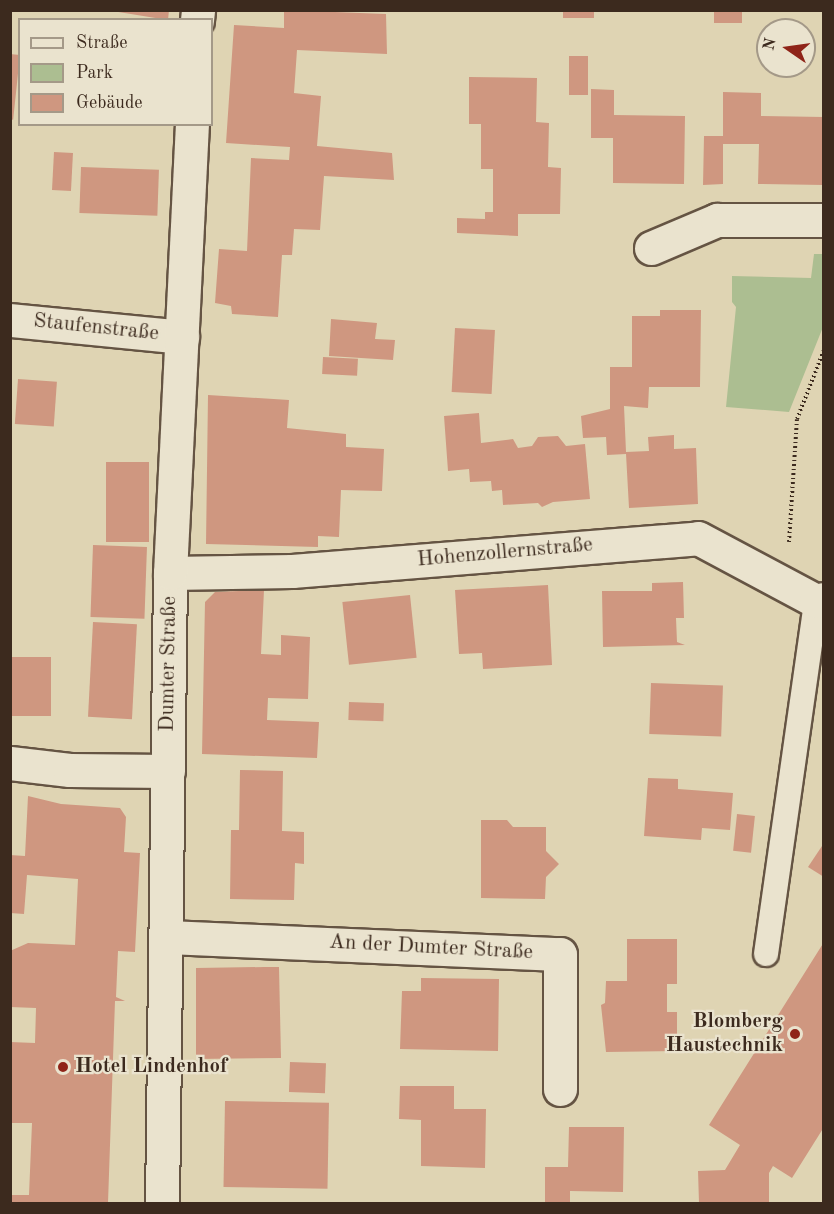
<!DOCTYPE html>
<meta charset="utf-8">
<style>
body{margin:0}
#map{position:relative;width:834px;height:1214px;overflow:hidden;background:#dfd4b3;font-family:"Old Standard TT",serif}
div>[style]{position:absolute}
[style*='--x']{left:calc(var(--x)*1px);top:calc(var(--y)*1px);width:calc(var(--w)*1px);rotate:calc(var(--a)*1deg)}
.green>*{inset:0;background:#acbe91}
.building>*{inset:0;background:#cf9780;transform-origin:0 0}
.path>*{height:4px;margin-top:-2px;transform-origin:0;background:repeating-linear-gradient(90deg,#3c2a1e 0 1.5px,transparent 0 4.5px)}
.roads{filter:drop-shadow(2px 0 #655443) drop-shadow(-2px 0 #655443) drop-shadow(0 2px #655443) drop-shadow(0 -2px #655443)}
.service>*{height:24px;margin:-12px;padding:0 12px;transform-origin:12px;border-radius:12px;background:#eae3ce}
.minor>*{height:33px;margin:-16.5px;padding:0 16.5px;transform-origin:16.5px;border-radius:16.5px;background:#eae3ce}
.dots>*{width:16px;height:16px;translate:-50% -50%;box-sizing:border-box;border:3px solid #eae3ce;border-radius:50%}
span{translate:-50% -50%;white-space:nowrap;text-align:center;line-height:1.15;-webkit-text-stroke:4.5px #eae3ce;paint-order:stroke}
.street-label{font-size:21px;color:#3c2a1e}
.poi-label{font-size:21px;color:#3c2a1e;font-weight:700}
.right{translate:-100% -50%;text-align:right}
.left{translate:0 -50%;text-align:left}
.frame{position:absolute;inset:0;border:12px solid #3c2a1e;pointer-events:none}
.legend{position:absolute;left:18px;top:18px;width:195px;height:108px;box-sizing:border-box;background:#eae3ce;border:2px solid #a49988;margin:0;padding:8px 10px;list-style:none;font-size:18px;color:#3c2a1e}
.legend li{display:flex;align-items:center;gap:12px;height:30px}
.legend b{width:30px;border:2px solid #a49988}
.north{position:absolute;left:756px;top:18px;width:60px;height:60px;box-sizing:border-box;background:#eae3ce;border:2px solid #a49988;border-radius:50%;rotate:283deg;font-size:16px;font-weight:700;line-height:24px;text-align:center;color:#3c2a1e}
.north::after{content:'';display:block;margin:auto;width:21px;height:27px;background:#8f2418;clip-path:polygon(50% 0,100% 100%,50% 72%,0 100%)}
</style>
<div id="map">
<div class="green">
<i style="clip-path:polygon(814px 254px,823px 254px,823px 327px,789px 412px,726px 407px,736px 307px,732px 302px,732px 276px,811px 278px)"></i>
</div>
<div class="building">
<i style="clip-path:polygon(106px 10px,169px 10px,168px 20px)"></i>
<i style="clip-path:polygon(284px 10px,386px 14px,387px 54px,297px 50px,294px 93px,321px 96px,317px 146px,392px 153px,394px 180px,324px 176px,320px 230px,294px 229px,292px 255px,282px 255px,278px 317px,232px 314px,231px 306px,215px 303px,219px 249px,247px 251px,251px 158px,289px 160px,290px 147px,226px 143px,234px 25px,284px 28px)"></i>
<i style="left:563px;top:10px;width:31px;height:8px"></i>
<i style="left:714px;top:10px;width:28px;height:13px"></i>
<i style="left:10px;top:54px;width:10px;height:65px;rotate:6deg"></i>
<i style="left:569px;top:56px;width:19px;height:39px"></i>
<i style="clip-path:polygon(469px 77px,537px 78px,536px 122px,549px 123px,548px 167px,561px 168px,560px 214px,518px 214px,518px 236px,457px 233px,457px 218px,485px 219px,485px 212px,493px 212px,493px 169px,481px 169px,481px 124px,469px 124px)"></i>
<i style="clip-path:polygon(591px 89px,614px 90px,614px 115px,685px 116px,684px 184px,613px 183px,613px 138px,591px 138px)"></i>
<i style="clip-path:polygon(723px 92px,761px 93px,761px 116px,824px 117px,824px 185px,758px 184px,759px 144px,723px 144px,723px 184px,703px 185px,704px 136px,723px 136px)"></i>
<i style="left:54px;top:152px;width:19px;height:38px;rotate:3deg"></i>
<i style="left:81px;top:167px;width:78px;height:46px;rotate:2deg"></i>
<i style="clip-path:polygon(660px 310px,701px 310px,700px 387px,649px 387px,648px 408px,624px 406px,626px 452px,649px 451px,648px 437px,674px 435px,674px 449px,696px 448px,698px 504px,629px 508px,626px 454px,607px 455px,606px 437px,583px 438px,581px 416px,610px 409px,610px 367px,632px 367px,632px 316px,660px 316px)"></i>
<i style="clip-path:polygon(331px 319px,377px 323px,375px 339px,395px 340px,393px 360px,329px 356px)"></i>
<i style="left:455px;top:328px;width:40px;height:64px;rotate:3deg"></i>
<i style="left:323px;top:357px;width:35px;height:17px;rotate:3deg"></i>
<i style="left:18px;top:379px;width:39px;height:45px;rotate:4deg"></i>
<i style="clip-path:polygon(208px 395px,289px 400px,287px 428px,346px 434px,346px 447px,384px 449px,382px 491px,341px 490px,339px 537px,318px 536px,318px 547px,206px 544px)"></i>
<i style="clip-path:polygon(479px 413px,481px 443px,513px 439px,518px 448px,532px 446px,538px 437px,558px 436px,566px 446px,585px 444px,590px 499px,553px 502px,542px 507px,538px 503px,503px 505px,502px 490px,492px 491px,491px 481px,470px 482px,469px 469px,448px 471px,444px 416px)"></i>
<i style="left:106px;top:462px;width:43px;height:80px"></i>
<i style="left:93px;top:545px;width:54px;height:72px;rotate:2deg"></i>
<i style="clip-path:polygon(683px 582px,684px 618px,676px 618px,677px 642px,685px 645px,603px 647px,602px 591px,652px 591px,652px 583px)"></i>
<i style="clip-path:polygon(548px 585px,552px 665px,483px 669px,482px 653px,459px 654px,455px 590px)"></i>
<i style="clip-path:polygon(264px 590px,261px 654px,281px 655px,281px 635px,310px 637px,308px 699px,268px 698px,267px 720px,319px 722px,317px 758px,202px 754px,205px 602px,215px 592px)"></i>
<i style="left:410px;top:595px;width:63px;height:68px;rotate:84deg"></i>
<i style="left:93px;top:622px;width:44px;height:95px;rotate:3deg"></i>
<i style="left:10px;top:657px;width:41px;height:59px"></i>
<i style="left:651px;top:683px;width:72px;height:51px;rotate:2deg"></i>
<i style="left:349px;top:702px;width:35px;height:18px;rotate:2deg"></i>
<i style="clip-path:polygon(240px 770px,283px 771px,282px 831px,304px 832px,304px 864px,295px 863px,294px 900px,230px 899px,231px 830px,239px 830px)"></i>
<i style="clip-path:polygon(648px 778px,678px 779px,678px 789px,733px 793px,730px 830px,702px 828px,701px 840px,644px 836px)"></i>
<i style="clip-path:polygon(28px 796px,61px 804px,120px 808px,126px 817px,124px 852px,140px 853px,135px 952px,118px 951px,116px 997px,125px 1001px,115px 1001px,108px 1203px,10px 1203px,10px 1195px,29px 1195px,32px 1123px,10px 1123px,10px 1042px,35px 1043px,36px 1008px,10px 1007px,10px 951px,28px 943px,75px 945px,78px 879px,27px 875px,24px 914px,10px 913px,10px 855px,25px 856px)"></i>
<i style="left:737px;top:814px;width:18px;height:37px;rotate:6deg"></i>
<i style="clip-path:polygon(481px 820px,507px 820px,513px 827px,546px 827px,546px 851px,559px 864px,546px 877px,545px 899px,481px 898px)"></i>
<i style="clip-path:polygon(824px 843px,824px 877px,808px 867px)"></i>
<i style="clip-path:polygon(627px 939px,677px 939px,677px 984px,667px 984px,667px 1012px,677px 1012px,677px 1051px,606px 1052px,601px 1005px,605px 1003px,606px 981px,627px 981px)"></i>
<i style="clip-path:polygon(824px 942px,824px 1127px,792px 1178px,773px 1166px,769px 1173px,769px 1203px,699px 1203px,698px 1171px,725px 1170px,740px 1145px,709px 1125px)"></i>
<i style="clip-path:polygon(264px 967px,279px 967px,281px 1058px,196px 1059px,196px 968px)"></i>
<i style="clip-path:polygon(421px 978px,499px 979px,498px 1051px,400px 1049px,402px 991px,421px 991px)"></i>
<i style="left:290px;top:1062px;width:36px;height:30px;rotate:2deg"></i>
<i style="clip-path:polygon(400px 1086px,454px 1086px,454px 1109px,486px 1109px,485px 1168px,421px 1166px,421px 1120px,399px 1119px)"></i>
<i style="left:225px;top:1101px;width:104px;height:86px;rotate:1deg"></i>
<i style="clip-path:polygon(569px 1127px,624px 1127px,623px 1192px,570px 1191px,570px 1203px,545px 1203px,545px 1167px,568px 1167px)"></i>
</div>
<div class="path">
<i style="--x:789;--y:542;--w:123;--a:-86.3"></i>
<i style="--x:797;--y:419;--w:74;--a:-68.6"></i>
</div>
<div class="roads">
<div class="service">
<i style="--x:766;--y:954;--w:357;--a:-81.9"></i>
</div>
<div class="minor">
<i style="--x:197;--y:20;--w:10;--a:-84"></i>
<i style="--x:651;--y:248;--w:72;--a:-23"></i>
<i style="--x:717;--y:220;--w:107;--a:0"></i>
<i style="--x:10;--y:320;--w:173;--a:5.6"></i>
<i style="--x:170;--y:573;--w:122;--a:-0.9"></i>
<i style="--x:292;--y:571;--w:407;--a:-4.6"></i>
<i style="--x:698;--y:538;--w:134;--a:28.1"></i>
<i style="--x:816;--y:601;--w:8;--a:-14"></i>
<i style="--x:10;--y:763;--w:60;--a:6.7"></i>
<i style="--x:70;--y:770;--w:98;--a:0.6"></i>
<i style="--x:167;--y:937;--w:393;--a:2.5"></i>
<i style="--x:560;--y:954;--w:135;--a:90"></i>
<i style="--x:162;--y:1204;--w:631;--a:-89.27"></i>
<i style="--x:170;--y:573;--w:450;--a:-87.2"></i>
</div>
</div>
<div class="dots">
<i style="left:795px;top:1034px;background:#8f2418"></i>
<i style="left:63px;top:1067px;background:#8f2418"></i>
</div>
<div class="street-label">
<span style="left:96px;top:328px;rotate:6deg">Staufenstraße</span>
<span style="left:505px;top:553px;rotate:-5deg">Hohenzollernstraße</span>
<span style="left:169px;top:664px;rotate:-89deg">Dumter Straße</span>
<span style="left:431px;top:948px;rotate:3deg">An der Dumter Straße</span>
</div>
<div class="poi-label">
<span class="right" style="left:783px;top:1034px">Blomberg<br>Haustechnik</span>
<span class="left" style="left:75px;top:1067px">Hotel Lindenhof</span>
</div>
<div class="frame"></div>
<ul class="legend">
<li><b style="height:8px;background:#eae3ce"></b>Straße</li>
<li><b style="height:16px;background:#acbe91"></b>Park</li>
<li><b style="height:16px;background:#cf9780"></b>Gebäude</li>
</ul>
<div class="north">N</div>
</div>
